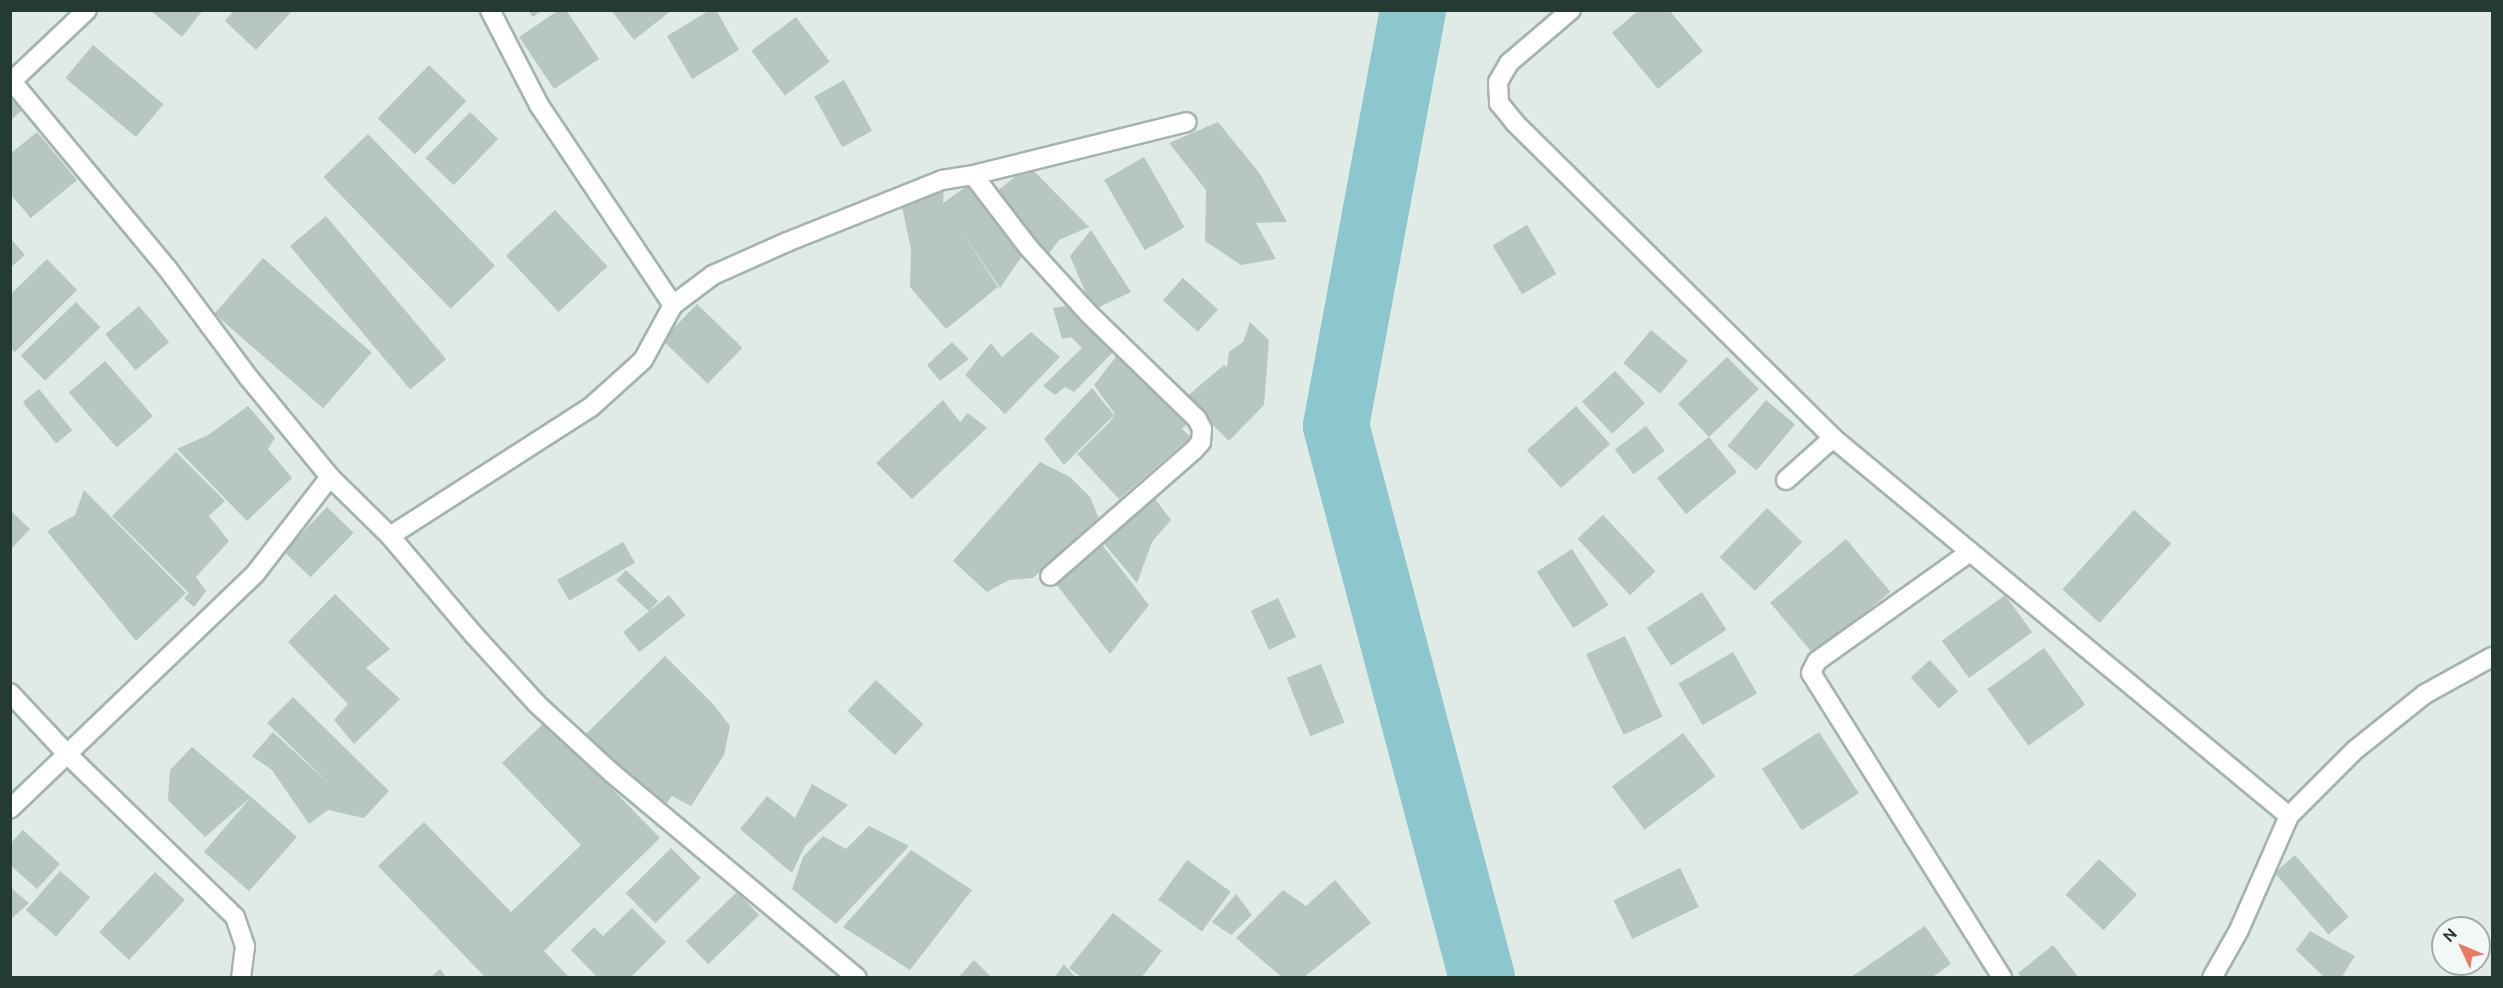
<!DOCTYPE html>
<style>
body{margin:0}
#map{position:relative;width:2503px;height:988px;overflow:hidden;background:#e1ebe6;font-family:Ubuntu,sans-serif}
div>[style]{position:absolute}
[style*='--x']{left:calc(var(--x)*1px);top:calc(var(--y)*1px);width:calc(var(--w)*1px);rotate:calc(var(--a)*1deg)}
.river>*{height:66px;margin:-33px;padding:0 33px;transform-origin:33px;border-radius:33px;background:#8cc7cd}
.building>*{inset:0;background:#b7c6bf;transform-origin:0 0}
.roads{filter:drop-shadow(2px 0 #a4b3ad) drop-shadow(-2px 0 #a4b3ad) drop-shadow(0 2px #a4b3ad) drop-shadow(0 -2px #a4b3ad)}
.street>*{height:18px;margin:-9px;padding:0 9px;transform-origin:9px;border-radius:9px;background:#fff}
.secondary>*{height:18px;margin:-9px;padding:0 9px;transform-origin:9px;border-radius:9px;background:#fff}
span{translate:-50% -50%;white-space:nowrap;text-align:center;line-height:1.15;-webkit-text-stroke:4.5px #f2f8f4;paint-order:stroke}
.frame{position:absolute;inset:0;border:12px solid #233b33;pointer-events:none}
.north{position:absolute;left:2431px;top:916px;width:60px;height:60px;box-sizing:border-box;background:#f2f8f4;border:2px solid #9faca7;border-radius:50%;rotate:314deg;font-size:16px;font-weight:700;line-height:24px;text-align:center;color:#233b33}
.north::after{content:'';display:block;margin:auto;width:21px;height:27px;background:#ea7a60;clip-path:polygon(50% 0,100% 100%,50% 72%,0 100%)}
</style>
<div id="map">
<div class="river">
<i style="--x:1413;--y:10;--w:423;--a:100.5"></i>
<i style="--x:1336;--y:426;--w:571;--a:75.18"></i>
</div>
<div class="building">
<i style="clip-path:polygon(150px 10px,203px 10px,182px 37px)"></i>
<i style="clip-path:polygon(234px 10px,293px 10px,256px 50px,225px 21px)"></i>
<i style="clip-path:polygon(528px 10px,542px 10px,533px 17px)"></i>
<i style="clip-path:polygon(559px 10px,566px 10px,599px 59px,554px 89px,519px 37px)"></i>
<i style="clip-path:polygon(611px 10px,672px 10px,634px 40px)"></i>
<i style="clip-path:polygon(710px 10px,716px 10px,739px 50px,692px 79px,667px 36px)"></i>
<i style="clip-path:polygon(1639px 10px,1669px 10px,1703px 51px,1658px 89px,1612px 33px)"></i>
<i style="left:796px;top:17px;width:56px;height:56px;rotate:53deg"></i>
<i style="left:93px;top:45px;width:92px;height:43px;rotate:40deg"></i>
<i style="left:429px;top:65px;width:52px;height:74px;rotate:44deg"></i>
<i style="left:844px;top:80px;width:58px;height:34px;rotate:61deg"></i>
<i style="clip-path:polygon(10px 99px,22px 110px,10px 121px)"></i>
<i style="left:470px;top:112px;width:39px;height:64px;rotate:44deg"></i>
<i style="clip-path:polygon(1218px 122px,1260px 174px,1287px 222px,1256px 223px,1276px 259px,1241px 265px,1205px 241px,1206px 190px,1169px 143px)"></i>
<i style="clip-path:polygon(37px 132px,77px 180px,31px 218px,10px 194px,10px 154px)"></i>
<i style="left:368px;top:134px;width:183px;height:62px;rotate:46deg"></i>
<i style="left:1144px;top:157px;width:81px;height:46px;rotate:60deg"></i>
<i style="clip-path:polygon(1029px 166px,1089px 227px,1059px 240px,1044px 260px,992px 195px)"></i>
<i style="clip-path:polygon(970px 184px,1027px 249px,1000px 288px,957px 225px,998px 287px,946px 329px,910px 287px,911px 249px,901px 202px,944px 186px,943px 203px)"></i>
<i style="left:555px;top:210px;width:77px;height:67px;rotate:47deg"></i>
<i style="left:326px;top:216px;width:187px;height:47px;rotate:50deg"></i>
<i style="left:1527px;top:225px;width:57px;height:40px;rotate:59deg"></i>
<i style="clip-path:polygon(1091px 230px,1131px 292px,1093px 310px,1070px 256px)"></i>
<i style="clip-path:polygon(10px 238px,25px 255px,10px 268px)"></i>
<i style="left:263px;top:258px;width:144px;height:74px;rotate:41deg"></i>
<i style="clip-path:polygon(47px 259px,77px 290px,15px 352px,10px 348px,10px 295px)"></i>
<i style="left:1183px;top:278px;width:47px;height:30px;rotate:42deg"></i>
<i style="left:76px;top:302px;width:35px;height:77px;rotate:46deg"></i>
<i style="left:697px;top:304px;width:63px;height:50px;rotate:44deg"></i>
<i style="clip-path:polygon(1073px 305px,1116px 349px,1074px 392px,1065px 387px,1055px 395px,1043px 386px,1082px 348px,1071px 337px,1062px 339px,1053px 308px)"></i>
<i style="left:139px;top:306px;width:47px;height:44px;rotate:50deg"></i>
<i style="clip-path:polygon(1250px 322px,1269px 340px,1264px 405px,1229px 441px,1185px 398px,1224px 365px,1227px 367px,1229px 352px,1243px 342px)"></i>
<i style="left:1651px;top:330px;width:48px;height:43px;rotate:40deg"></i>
<i style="clip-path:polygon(1031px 332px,1060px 357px,1005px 414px,965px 375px,991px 343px,1002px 357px)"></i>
<i style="clip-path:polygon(952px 342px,969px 359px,940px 381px,927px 365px)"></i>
<i style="clip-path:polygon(1119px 353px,1189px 421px,1182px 429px,1191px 437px,1119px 499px,1077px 454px,1109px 423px,1115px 414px,1094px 385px)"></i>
<i style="clip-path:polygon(1727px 357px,1759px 389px,1709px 437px,1737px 472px,1686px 514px,1657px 478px,1709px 437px,1678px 404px)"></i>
<i style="left:105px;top:361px;width:73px;height:48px;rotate:49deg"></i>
<i style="left:1615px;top:371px;width:44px;height:45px;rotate:47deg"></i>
<i style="clip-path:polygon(1092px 388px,1114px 415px,1064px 465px,1044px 439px)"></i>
<i style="left:39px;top:389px;width:53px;height:21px;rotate:51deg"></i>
<i style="clip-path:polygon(943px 400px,960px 422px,968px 413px,987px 428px,912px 499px,876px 463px)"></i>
<i style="left:1766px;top:400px;width:38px;height:60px;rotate:40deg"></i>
<i style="clip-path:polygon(248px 406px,275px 438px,268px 449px,292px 478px,247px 521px,177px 449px,208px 435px)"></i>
<i style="left:1576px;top:406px;width:51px;height:66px;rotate:48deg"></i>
<i style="left:1646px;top:426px;width:31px;height:39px;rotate:53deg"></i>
<i style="clip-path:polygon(176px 452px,225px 501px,209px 516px,229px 541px,196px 577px,206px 591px,194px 607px,184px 598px,189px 593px,112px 516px)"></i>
<i style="clip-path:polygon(1040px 462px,1070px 477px,1090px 497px,1099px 519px,1033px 578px,1009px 580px,987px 592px,953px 561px)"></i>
<i style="clip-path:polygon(84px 490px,186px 593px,136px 641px,47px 531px,75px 515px)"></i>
<i style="clip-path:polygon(1155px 499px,1171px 520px,1152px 542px,1137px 583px,1101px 540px)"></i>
<i style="left:327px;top:507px;width:37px;height:62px;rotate:44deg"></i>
<i style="left:1767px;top:508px;width:49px;height:68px;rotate:44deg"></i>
<i style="clip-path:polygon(10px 510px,30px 529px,10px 550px)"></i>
<i style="left:2134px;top:510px;width:50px;height:107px;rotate:42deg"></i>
<i style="left:1603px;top:515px;width:77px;height:35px;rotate:47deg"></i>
<i style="left:1846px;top:539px;width:69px;height:99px;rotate:50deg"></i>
<i style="left:623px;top:542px;width:24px;height:76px;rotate:60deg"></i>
<i style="clip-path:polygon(1100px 542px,1149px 605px,1110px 654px,1053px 580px)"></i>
<i style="left:1572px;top:549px;width:67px;height:42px;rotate:57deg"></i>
<i style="left:626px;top:570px;width:45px;height:14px;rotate:44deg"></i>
<i style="left:1702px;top:592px;width:45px;height:66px;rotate:57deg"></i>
<i style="clip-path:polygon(335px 594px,390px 649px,366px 668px,400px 699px,354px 744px,334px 720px,348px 704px,288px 642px)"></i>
<i style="left:669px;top:595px;width:26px;height:59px;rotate:51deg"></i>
<i style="left:2005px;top:595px;width:46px;height:78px;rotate:54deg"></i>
<i style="left:1278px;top:598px;width:43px;height:30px;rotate:65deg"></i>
<i style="left:1625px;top:636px;width:89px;height:43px;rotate:65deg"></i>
<i style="left:2044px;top:648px;width:70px;height:70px;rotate:54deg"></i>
<i style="left:1733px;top:652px;width:48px;height:63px;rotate:60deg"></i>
<i style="clip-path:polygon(665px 656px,714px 705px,730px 726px,724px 755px,691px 806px,672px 796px,661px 811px,582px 738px)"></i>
<i style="left:1930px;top:660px;width:42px;height:26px;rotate:48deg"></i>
<i style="left:1321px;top:664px;width:63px;height:37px;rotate:68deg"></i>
<i style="left:876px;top:680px;width:65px;height:42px;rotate:43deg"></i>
<i style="clip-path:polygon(293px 697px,389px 791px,364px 818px,328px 810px,309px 824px,272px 770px,252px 756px,273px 732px,335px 789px,267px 723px)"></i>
<i style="clip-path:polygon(546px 721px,660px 838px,544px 951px,570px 978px,486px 978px,378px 866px,424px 822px,511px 912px,581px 845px,502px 763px)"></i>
<i style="left:1819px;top:732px;width:73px;height:68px;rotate:57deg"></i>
<i style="left:1683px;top:733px;width:54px;height:89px;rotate:53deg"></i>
<i style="clip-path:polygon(192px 747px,251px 797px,297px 837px,249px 891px,204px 852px,251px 797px,205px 837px,168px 800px,170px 770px)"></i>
<i style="clip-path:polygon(812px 784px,848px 805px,805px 846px,792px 873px,740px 829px,767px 796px,795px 818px)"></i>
<i style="clip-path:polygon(869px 826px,909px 846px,836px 924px,792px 889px,803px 857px,823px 836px,846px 849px)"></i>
<i style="clip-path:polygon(23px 830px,60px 864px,37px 889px,10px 865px,10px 844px)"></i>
<i style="left:671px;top:848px;width:42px;height:64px;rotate:45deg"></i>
<i style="clip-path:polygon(911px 850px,972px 890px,910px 970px,843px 927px)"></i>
<i style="left:2295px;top:855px;width:82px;height:27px;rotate:49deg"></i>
<i style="left:2099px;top:859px;width:52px;height:49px;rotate:43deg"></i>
<i style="left:1187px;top:860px;width:54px;height:49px;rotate:36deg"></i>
<i style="left:1680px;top:868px;width:43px;height:74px;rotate:64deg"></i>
<i style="left:60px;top:871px;width:40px;height:52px;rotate:41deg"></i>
<i style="left:155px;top:872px;width:41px;height:82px;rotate:43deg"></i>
<i style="clip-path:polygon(1335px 880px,1371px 923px,1303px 978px,1283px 978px,1236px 938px,1283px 890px,1306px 906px)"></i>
<i style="clip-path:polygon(10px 887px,29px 903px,10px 920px)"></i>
<i style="left:737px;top:892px;width:32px;height:71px;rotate:46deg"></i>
<i style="clip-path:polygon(1236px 894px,1252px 915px,1231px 935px,1212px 922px)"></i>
<i style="clip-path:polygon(632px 908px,666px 942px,630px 978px,598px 978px,571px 950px,594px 927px,603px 936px)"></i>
<i style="clip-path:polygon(1113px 913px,1162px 951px,1141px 978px,1082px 978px,1069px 968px)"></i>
<i style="clip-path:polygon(1925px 926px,1951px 964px,1931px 978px,1850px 978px)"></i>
<i style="clip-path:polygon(2310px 931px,2355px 956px,2341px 978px,2325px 978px,2296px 950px)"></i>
<i style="clip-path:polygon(2053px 945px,2079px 978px,2022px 978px,2018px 973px)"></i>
<i style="clip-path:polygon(974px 960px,992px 978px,958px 978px)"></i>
<i style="clip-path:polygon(1064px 964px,1076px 978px,1054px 978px)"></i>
<i style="clip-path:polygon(440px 969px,447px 978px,430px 978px)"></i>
</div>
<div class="roads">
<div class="street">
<i style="--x:490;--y:10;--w:107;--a:62.7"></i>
<i style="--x:539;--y:105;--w:241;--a:56.2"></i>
<i style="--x:1571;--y:10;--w:82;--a:139.5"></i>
<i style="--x:1509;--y:63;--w:22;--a:120"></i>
<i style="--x:1498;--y:82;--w:21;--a:87"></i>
<i style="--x:1499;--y:103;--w:26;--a:51"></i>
<i style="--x:1515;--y:123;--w:448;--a:44.7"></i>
<i style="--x:1833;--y:438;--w:592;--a:39.66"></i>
<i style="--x:12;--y:81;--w:103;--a:-43.4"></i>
<i style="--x:973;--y:175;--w:91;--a:52.6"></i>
<i style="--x:1028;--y:247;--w:91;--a:47.7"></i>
<i style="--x:1089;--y:314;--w:151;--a:44.2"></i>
<i style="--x:1197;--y:419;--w:11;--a:63"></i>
<i style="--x:1202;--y:429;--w:13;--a:94"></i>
<i style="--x:1201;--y:442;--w:11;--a:131"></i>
<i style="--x:1194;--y:450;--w:191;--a:138.8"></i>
<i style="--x:330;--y:477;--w:84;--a:44.5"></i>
<i style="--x:390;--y:536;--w:130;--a:49.7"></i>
<i style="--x:474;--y:635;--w:93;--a:47.6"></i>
<i style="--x:537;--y:704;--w:102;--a:42.6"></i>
<i style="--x:612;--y:773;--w:319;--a:39.9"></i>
<i style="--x:1786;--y:480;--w:63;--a:-41.8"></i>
<i style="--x:390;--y:536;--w:239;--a:-32.7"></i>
<i style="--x:591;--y:407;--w:70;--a:-42.1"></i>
<i style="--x:643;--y:360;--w:63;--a:-61.4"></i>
<i style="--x:673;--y:305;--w:50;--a:-36.9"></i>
<i style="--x:713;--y:275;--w:81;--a:-24"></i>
<i style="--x:787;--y:242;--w:167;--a:-21.8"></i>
<i style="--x:942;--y:180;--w:31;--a:-9"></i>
<i style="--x:973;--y:175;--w:220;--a:-13.9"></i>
<i style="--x:1970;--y:552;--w:188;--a:144.5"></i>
<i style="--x:1817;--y:661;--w:13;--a:117"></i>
<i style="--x:1811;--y:673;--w:360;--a:57.9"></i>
<i style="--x:10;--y:693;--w:83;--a:46.9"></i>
<i style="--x:67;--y:754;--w:234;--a:44.1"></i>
<i style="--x:235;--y:917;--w:31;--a:71"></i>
<i style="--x:245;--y:946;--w:32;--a:97"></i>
<i style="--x:2212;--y:978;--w:55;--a:-60.6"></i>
<i style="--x:2239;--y:930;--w:124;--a:-66.3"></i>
<i style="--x:2289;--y:816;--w:93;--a:-45"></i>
<i style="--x:2355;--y:750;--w:90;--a:-38.7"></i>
<i style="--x:2425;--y:694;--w:77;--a:-28.9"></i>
</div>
<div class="secondary">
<i style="--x:10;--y:79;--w:246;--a:50.3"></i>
<i style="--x:167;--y:268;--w:137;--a:53.3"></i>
<i style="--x:249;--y:378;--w:128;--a:50.7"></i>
<i style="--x:330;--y:477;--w:123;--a:127.7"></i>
<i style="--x:255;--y:574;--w:339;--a:136.2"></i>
</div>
</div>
<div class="frame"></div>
<div class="north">N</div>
</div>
